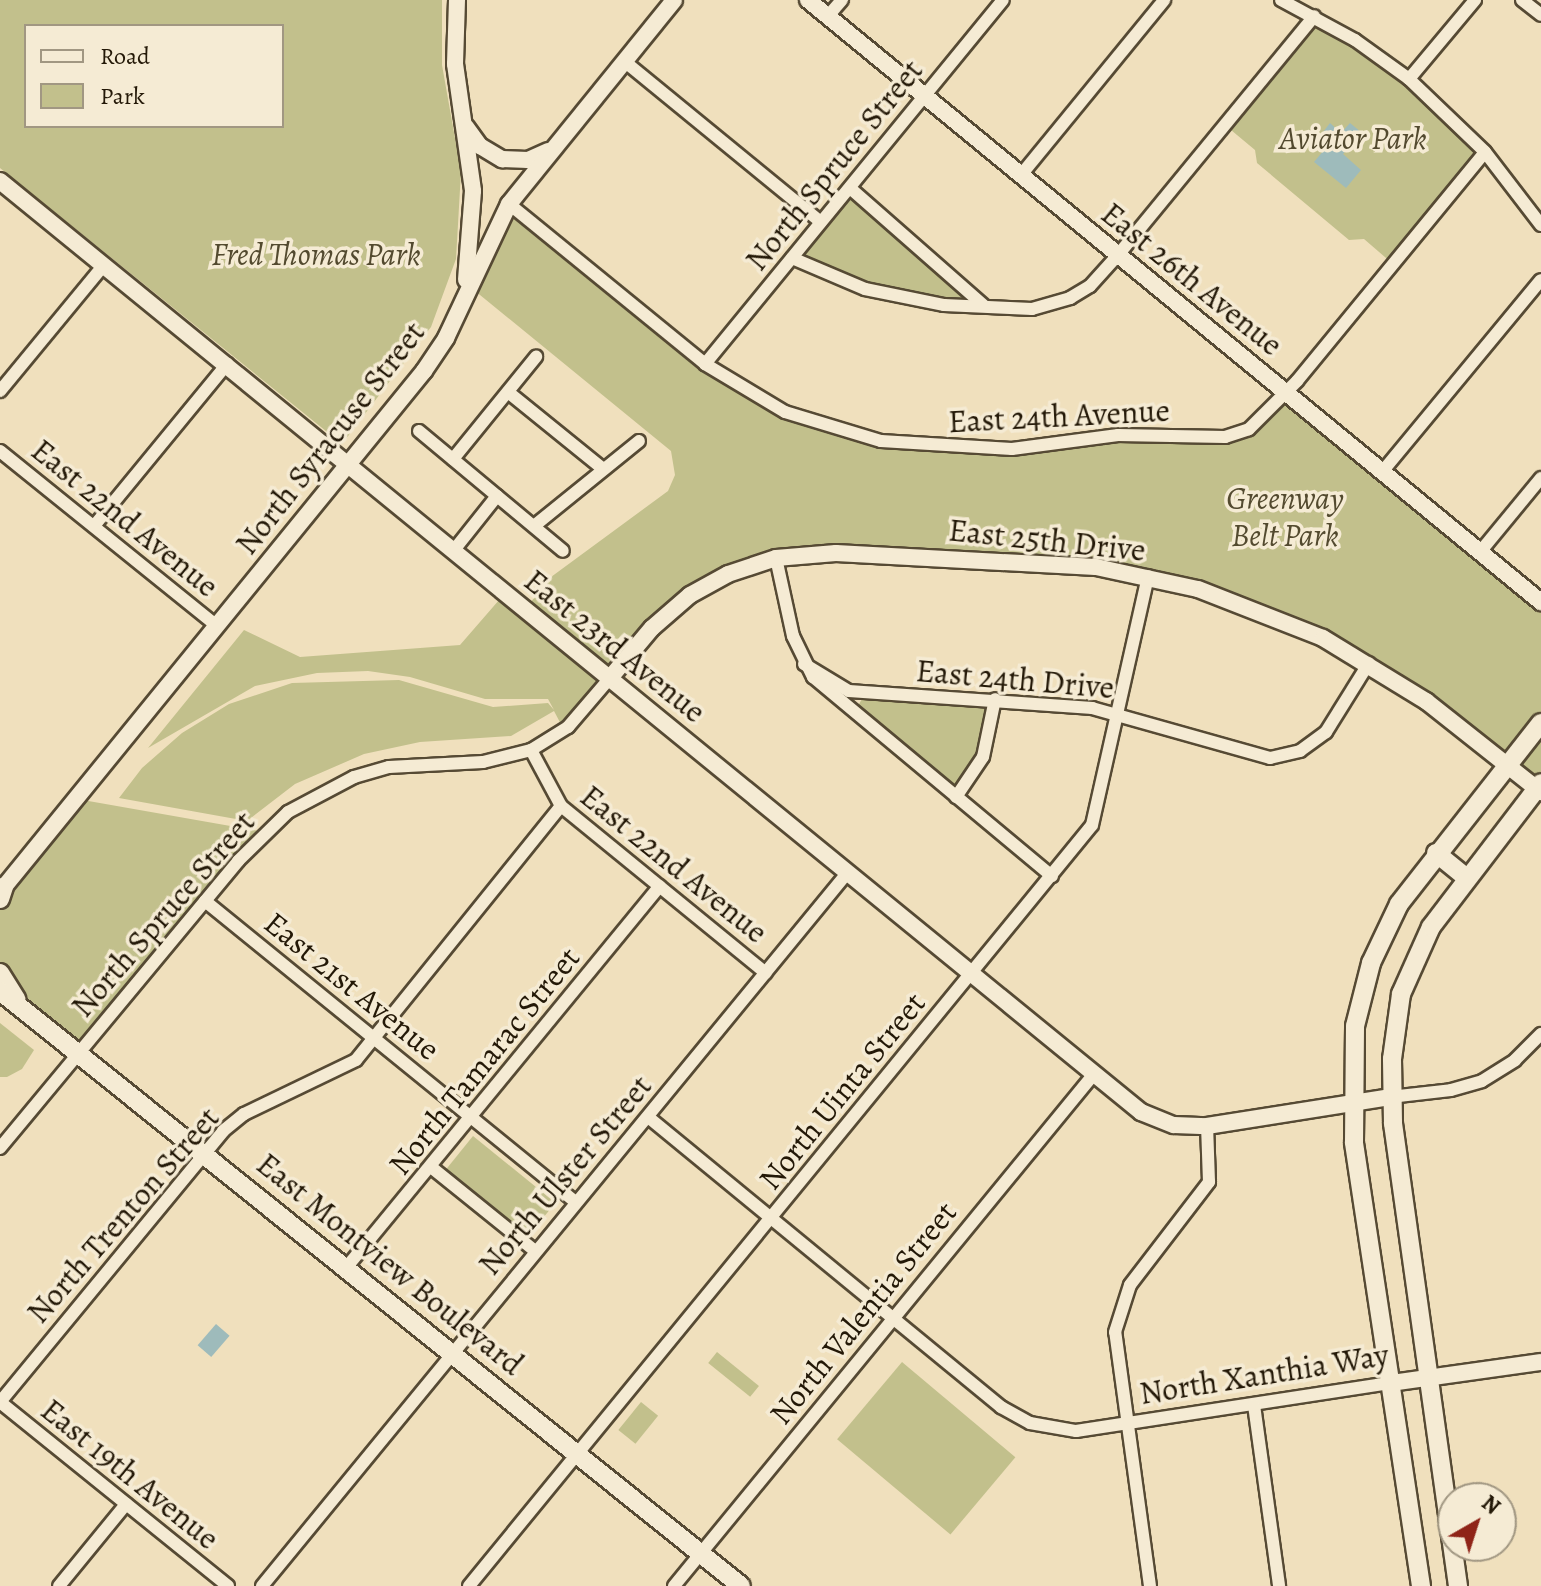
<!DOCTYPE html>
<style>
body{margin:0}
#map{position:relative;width:1541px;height:1586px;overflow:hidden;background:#f0e0bd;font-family:Alegreya,serif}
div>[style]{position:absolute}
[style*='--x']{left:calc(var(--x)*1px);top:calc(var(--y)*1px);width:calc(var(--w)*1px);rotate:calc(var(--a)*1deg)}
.green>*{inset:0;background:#c2c08c;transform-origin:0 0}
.water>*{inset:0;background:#9ebbbb;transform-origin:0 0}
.roads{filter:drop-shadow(2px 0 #564a34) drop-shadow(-2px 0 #564a34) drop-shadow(0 2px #564a34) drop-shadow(0 -2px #564a34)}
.minor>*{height:12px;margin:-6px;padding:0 6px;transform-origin:6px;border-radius:6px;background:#f5ebd4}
.tertiary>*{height:16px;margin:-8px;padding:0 8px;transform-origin:8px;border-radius:8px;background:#f5ebd4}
.secondary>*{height:18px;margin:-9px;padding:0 9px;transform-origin:9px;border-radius:9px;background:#f5ebd4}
span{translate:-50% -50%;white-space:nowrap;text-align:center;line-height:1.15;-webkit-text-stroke:7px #f5ebd4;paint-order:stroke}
.park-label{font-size:32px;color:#534a2f;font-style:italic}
.street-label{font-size:32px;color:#231807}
.legend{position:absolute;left:24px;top:24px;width:260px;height:104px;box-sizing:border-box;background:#f5ebd4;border:2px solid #a19782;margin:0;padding:10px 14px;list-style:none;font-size:24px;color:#231807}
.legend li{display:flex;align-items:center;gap:16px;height:40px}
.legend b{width:40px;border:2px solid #a19782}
.north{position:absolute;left:1437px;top:1482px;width:80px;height:80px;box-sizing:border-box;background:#f5ebd4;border:2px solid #a19782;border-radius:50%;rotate:39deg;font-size:22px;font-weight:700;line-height:32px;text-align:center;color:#231807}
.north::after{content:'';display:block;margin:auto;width:28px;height:36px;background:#8f2418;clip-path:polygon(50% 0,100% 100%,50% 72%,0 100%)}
</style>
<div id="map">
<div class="green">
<i style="clip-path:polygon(evenodd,0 0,442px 0,442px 65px,461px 172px,456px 259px,431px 327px,342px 444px,0 168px,0 0,26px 26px,282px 26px,282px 126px,26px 126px,26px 26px)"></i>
<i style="clip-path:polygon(1314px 16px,1355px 40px,1485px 152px,1393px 264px,1364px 239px,1349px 240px,1257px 163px,1255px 150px,1225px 125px)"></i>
<i style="clip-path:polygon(850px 188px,983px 305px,915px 300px,792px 258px)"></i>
<i style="clip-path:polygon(509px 204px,749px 393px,856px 436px,1016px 448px,1113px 435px,1237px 434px,1286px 393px,1541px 611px,1541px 792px,1367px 662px,1148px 576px,776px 558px,701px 588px,564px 730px,554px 711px,511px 736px,420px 742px,364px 754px,295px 784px,247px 821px,119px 798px,142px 768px,182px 733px,229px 704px,292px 683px,399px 680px,493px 707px,548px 703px,554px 710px,548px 699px,485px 699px,410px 677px,368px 671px,317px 673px,255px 686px,148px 748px,244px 630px,300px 657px,460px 645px,506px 592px,526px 608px,551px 577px,668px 491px,675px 475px,671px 451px,469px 286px)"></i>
<i style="clip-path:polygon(865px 694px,995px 699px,985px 748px,956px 797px,856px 709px)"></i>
<i style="clip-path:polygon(77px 799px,265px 832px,76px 1053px,25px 1011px,0 973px,0 899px)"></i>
<i style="clip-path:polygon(0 1023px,34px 1050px,22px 1069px,7px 1077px,0 1077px)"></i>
<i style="left:473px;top:1136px;width:106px;height:42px;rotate:39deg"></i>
<i style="left:717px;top:1352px;width:54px;height:14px;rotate:39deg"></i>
<i style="left:902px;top:1362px;width:148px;height:101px;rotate:40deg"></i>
<i style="left:641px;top:1402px;width:22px;height:36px;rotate:39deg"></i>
</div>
<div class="water">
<i style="clip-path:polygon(1330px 123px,1341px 133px,1350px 123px,1361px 132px,1343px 154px,1361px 170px,1346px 188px,1314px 162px,1329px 144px,1320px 136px)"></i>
<i style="left:216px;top:1324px;width:18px;height:28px;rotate:41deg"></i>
</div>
<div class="roads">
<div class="minor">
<i style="--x:1281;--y:0;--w:84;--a:28.4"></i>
<i style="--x:1355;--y:40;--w:67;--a:35.8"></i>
<i style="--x:1409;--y:79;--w:105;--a:43.8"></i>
<i style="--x:1485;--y:152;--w:92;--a:52.5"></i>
<i style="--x:1522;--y:0;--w:24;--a:38"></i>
<i style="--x:828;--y:16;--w:21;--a:-49"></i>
<i style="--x:624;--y:61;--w:254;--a:39.3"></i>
<i style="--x:1409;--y:79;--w:103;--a:-50.1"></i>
<i style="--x:1021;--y:175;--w:226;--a:-50.7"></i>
<i style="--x:850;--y:188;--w:177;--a:41.3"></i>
<i style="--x:509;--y:204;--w:253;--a:39.2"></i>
<i style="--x:705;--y:364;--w:93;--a:31"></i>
<i style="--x:785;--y:412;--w:100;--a:16.8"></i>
<i style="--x:881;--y:441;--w:131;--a:3.5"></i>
<i style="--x:1012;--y:449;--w:107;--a:-7.5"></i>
<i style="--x:1118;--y:435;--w:107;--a:1.1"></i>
<i style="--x:1225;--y:437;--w:25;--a:-18"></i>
<i style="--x:1249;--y:429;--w:68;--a:-45"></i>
<i style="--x:1297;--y:381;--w:296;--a:-50.6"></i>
<i style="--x:792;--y:258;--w:79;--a:23"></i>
<i style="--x:865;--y:289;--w:81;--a:11.4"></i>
<i style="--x:944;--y:305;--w:88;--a:2.6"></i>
<i style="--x:1032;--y:309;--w:40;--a:-16"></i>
<i style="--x:1070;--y:298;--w:23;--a:-31"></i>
<i style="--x:1090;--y:286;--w:42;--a:-47.9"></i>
<i style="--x:1118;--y:255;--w:309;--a:-50.6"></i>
<i style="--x:705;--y:364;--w:470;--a:-50.7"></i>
<i style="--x:0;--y:391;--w:163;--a:-50.5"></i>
<i style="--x:508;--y:392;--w:122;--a:39"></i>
<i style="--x:419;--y:431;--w:187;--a:39.8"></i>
<i style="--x:0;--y:451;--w:279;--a:38.9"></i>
<i style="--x:453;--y:459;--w:132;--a:-50.9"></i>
<i style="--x:1382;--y:472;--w:249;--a:-50.4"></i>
<i style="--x:94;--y:526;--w:210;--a:-50.6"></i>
<i style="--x:534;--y:526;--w:135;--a:-39"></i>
<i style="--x:454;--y:550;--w:69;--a:-51.5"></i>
<i style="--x:1480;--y:552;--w:96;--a:-50.5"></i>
<i style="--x:776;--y:558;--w:80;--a:77.7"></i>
<i style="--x:793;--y:636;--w:46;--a:64"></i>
<i style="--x:813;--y:677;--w:311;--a:39.8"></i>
<i style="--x:804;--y:664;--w:52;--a:31"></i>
<i style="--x:849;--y:691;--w:244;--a:4"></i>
<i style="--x:1092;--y:708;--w:185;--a:15.7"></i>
<i style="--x:1270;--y:758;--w:31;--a:-13"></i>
<i style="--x:1300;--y:751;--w:32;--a:-36"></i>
<i style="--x:1326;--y:732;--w:81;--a:-58.1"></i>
<i style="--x:531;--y:750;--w:64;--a:61.8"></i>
<i style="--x:561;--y:806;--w:264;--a:39.2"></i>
<i style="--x:956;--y:797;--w:48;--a:-56"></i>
<i style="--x:983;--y:757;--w:59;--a:-78.3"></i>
<i style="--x:205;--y:901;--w:478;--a:39.1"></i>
<i style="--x:1390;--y:1097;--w:61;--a:-6.5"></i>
<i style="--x:1451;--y:1090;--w:32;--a:-16"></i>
<i style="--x:1482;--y:1081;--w:39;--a:-32"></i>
<i style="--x:1515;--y:1060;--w:37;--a:-45"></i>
<i style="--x:648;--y:1117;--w:457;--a:39.4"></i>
<i style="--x:1001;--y:1407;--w:33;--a:29"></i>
<i style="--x:1030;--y:1423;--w:47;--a:9.9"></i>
<i style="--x:1076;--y:1431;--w:319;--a:-8.7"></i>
<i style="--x:0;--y:1148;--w:373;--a:-50.3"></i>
<i style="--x:238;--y:861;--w:70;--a:-44.4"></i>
<i style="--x:288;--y:812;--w:75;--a:-27.9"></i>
<i style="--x:354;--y:777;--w:36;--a:-16"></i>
<i style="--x:389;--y:767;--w:94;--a:-3"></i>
<i style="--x:483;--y:762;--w:49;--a:-14"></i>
<i style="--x:531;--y:750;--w:44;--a:-31.9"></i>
<i style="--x:568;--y:727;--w:65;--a:-49.4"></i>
<i style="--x:431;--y:1167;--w:134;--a:38.9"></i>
<i style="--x:346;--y:1268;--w:494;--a:-50.6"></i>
<i style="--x:0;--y:1402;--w:351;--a:-50.5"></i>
<i style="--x:223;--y:1131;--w:27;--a:-39"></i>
<i style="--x:244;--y:1114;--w:124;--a:-25.7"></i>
<i style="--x:356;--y:1060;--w:326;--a:-51.1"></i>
<i style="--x:0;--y:1402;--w:293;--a:38.9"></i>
<i style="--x:1254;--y:1405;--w:183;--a:82.1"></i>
<i style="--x:59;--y:1586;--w:106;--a:-50.7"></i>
<i style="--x:262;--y:1586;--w:924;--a:-50.62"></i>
<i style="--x:469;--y:1586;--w:983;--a:-50.69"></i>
<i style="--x:1092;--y:825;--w:255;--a:-77.3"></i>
<i style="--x:674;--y:1586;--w:662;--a:-50.64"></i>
<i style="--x:1150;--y:1586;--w:256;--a:-97.8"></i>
<i style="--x:1115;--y:1332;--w:49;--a:-72.3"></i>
<i style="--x:1130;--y:1285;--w:130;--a:-52.5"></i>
<i style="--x:1209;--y:1182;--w:56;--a:-92"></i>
</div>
<div class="tertiary">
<i style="--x:457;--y:0;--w:64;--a:91.8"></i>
<i style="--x:455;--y:64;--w:128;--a:81.9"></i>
<i style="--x:473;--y:191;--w:89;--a:94.5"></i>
<i style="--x:808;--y:0;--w:949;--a:39.4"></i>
<i style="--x:466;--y:127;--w:24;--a:54"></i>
<i style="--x:480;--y:146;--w:26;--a:31"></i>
<i style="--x:502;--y:159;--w:26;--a:2"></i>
<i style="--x:528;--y:160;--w:22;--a:-24"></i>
<i style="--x:0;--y:181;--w:1473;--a:39.21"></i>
<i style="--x:1141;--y:1112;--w:35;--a:22"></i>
<i style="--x:1174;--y:1125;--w:33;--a:2"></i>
<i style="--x:1207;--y:1126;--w:185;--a:-9"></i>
<i style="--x:610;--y:678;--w:65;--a:-50"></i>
<i style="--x:652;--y:628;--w:50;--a:-41"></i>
<i style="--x:690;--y:595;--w:43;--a:-28.9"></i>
<i style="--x:728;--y:574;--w:51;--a:-18.4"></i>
<i style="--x:776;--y:558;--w:60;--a:-4.8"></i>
<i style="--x:836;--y:553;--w:260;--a:3.1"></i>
<i style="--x:1096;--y:567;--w:104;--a:12.2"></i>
<i style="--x:1198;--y:589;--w:134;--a:21.4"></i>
<i style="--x:1323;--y:638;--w:121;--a:31.5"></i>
<i style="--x:1426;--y:701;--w:147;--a:38.4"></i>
<i style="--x:0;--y:892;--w:672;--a:-50.86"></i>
<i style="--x:424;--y:371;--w:40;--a:-56"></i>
<i style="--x:446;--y:338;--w:148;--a:-64.8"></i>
<i style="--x:509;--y:204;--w:262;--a:-51"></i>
<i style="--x:1391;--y:1383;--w:151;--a:-8"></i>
</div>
<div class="secondary">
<i style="--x:1436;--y:853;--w:38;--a:39"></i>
<i style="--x:0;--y:899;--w:13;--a:-72"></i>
<i style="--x:0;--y:973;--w:31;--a:58"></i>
<i style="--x:0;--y:991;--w:950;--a:38.76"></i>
<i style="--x:1421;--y:1586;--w:449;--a:-98.6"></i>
<i style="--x:1354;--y:1142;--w:116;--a:-89.5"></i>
<i style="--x:1355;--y:1026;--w:65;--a:-75.7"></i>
<i style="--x:1371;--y:963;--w:65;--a:-64.6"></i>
<i style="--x:1399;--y:904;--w:230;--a:-51.9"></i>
<i style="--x:1458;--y:1586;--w:468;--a:-98"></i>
<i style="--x:1393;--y:1123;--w:64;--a:-90.9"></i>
<i style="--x:1392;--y:1059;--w:66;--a:-82.1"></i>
<i style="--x:1401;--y:994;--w:73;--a:-65.9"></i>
<i style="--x:1431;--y:927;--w:181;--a:-52.6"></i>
</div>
</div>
<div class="park-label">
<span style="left:1353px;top:138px">Aviator Park</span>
<span style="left:316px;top:254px">Fred Thomas Park</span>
<span style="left:1285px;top:517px">Greenway<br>Belt Park</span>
</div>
<div class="street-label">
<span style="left:834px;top:165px;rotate:-51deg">North Spruce Street</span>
<span style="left:1192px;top:279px;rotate:39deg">East 26th Avenue</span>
<span style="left:1059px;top:416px;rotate:-3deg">East 24th Avenue</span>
<span style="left:330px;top:438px;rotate:-52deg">North Syracuse Street</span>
<span style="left:125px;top:518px;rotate:39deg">East 22nd Avenue</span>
<span style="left:1047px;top:540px;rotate:6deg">East 25th Drive</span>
<span style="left:615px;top:646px;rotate:39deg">East 23rd Avenue</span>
<span style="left:1015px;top:679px;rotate:5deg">East 24th Drive</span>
<span style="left:674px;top:864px;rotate:39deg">East 22nd Avenue</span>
<span style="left:163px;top:914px;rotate:-49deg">North Spruce Street</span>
<span style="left:352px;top:986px;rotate:39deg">East 21st Avenue</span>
<span style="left:484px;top:1061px;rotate:-51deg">North Tamarac Street</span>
<span style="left:842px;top:1091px;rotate:-51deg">North Uinta Street</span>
<span style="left:565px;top:1175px;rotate:-50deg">North Ulster Street</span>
<span style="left:123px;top:1215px;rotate:-49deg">North Trenton Street</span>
<span style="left:390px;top:1264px;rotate:39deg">East Montview Boulevard</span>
<span style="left:863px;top:1313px;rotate:-51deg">North Valentia Street</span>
<span style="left:1264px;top:1374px;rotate:-9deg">North Xanthia Way</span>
<span style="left:130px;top:1474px;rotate:39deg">East 19th Avenue</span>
</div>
<ul class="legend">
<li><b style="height:10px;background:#f5ebd4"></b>Road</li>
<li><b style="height:22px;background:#c2c08c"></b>Park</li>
</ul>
<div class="north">N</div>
</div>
